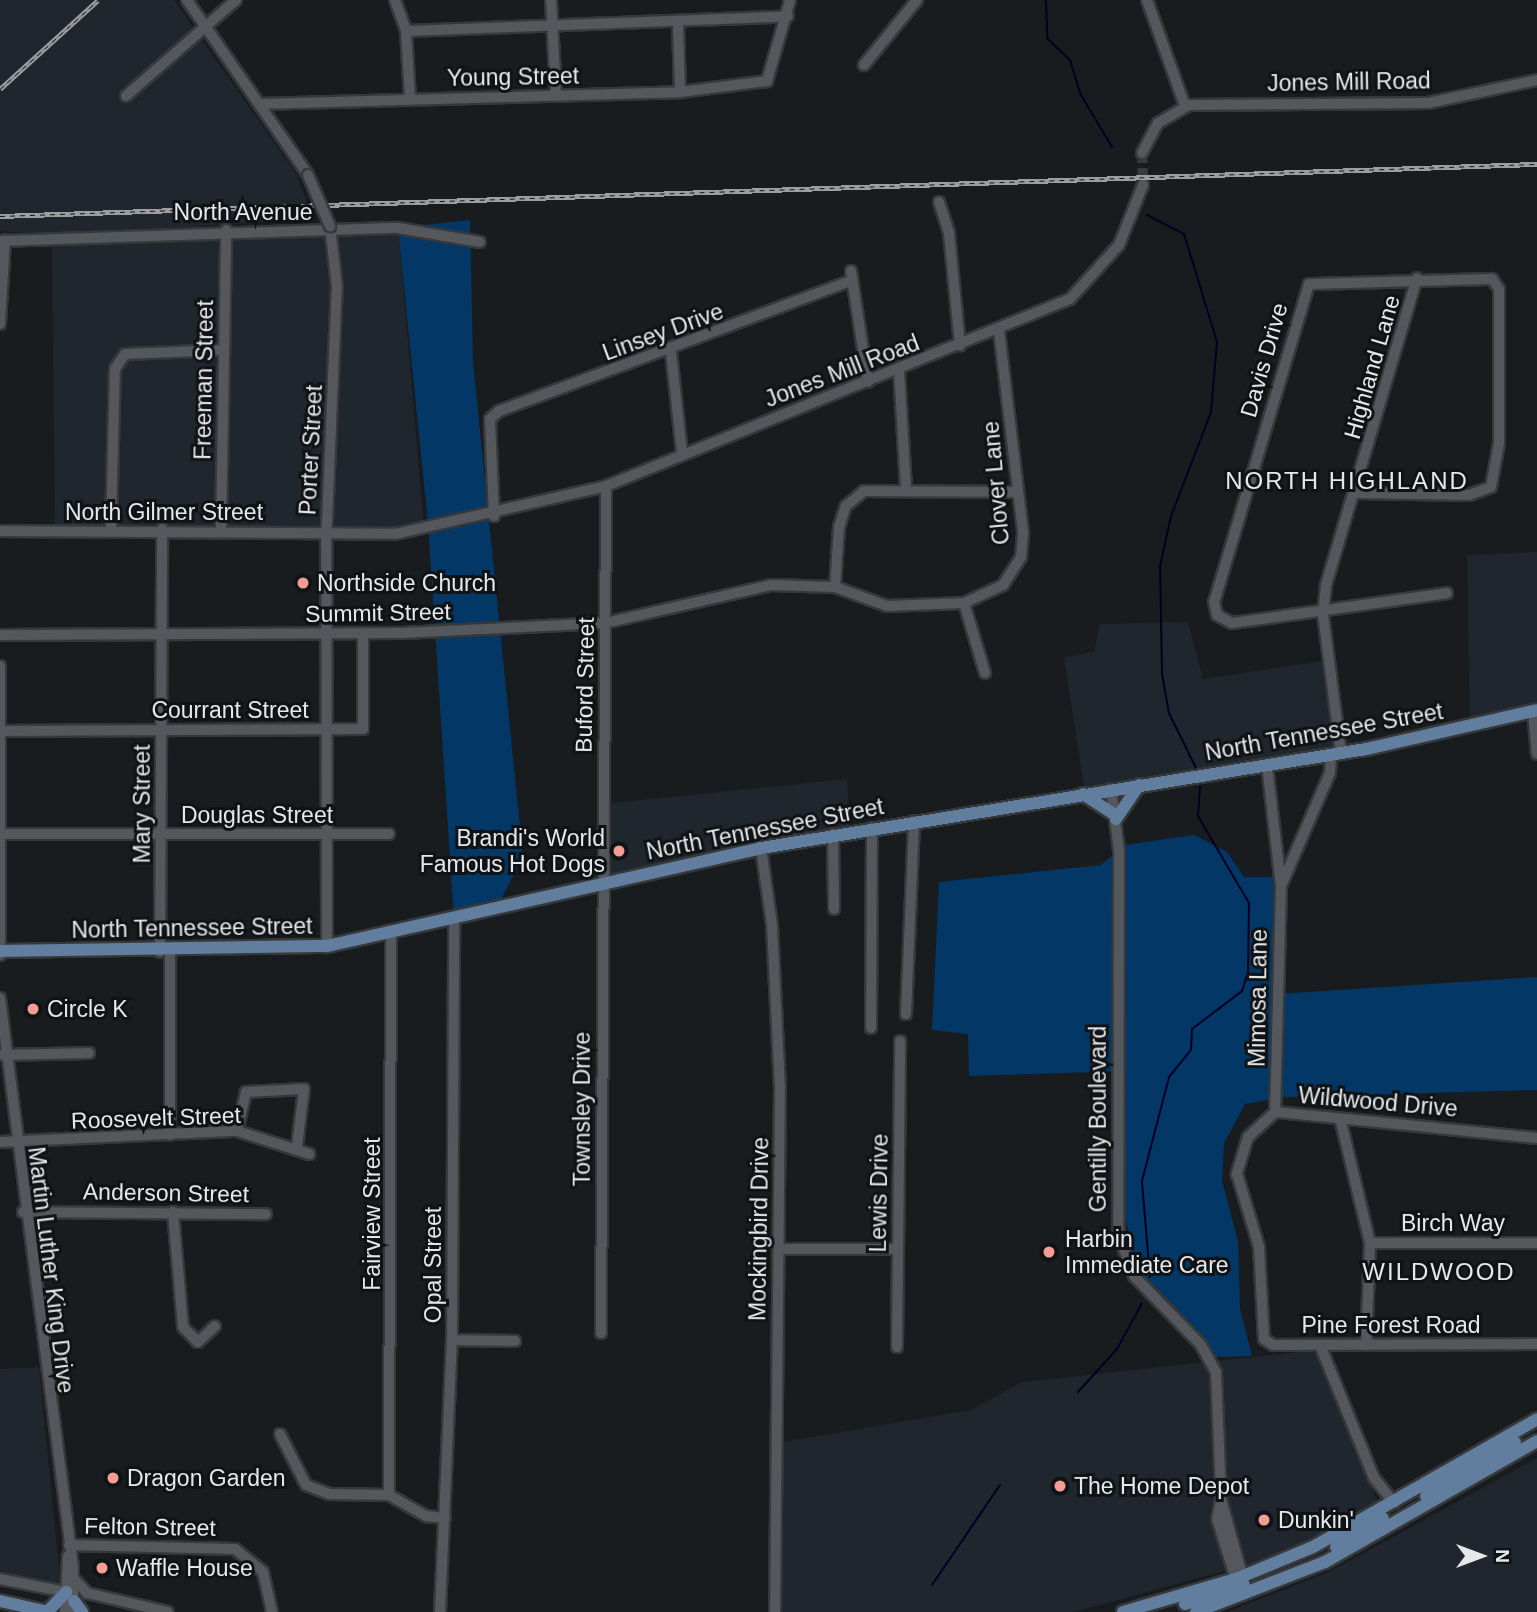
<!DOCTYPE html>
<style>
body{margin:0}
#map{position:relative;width:1537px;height:1612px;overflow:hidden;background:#191c1f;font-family:Helvetica,sans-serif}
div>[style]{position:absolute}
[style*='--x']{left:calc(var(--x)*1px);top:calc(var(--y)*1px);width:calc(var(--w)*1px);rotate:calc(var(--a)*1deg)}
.built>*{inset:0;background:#1f262d}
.green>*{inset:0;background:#033866}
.stream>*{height:2px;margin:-1px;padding:0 1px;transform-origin:1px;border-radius:1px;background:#000023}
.minor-tunnel>*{height:10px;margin-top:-5px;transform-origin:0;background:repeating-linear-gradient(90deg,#383a3d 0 10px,transparent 0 15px)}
.roads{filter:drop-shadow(2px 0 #36383a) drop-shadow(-2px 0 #36383a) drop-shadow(0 2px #36383a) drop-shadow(0 -2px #36383a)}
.minor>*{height:10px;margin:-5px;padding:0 5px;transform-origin:5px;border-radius:5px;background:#54575b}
.major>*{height:12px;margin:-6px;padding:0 6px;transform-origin:6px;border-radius:6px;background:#617e9e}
.rail>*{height:4.5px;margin-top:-2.25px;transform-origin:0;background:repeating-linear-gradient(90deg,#101316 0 5px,#9b9da0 0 10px);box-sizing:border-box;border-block:2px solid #9b9da0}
.bridges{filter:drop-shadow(2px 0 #36383a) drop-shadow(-2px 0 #36383a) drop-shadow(0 2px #36383a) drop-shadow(0 -2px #36383a)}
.minor-bridge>*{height:10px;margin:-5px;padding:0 5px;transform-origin:5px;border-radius:5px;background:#54575b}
.dots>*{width:19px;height:19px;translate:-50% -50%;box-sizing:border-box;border:4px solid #101316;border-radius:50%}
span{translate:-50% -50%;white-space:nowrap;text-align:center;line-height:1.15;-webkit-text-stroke:6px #101316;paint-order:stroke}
.street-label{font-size:23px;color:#e5e7e9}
.poi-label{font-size:23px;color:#e5e7e9}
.left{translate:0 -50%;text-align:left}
.right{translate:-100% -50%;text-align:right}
.neighbourhood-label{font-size:24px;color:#e5e7e9;letter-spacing:2px}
.north{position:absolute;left:1446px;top:1521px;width:70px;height:70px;-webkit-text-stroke:5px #101316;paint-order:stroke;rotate:90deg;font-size:19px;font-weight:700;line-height:28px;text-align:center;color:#e5e7e9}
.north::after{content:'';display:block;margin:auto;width:24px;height:32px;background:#e5e7e9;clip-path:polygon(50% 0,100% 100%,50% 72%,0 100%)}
</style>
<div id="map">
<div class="built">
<i style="clip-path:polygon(0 0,174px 0,297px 175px,313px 219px,83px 234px,398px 228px,424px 527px,55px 531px,52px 235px,0 231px)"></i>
<i style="clip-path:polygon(1537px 552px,1537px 702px,1470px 727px,1467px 555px)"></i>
<i style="clip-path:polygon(1188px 622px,1203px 679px,1329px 660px,1341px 753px,1084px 787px,1064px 657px,1094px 652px,1100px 624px)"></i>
<i style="clip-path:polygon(847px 779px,850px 827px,601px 885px,602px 804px)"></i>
<i style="clip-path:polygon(1318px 1350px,1377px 1501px,1313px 1547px,1074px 1612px,780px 1612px,777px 1443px,971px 1410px,1022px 1382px)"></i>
<i style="clip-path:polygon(39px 1367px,60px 1580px,52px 1585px,0 1572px,0 1369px)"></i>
<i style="clip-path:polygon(1537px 1458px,1537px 1612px,1227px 1612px,1329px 1572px)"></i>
</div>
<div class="green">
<i style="clip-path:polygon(470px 220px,473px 362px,523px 857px,496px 909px,454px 919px,428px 523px,398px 228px)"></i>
<i style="clip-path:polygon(1194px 835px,1227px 852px,1244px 877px,1278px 877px,1278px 994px,1537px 977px,1537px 1090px,1285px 1097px,1245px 1104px,1224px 1143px,1222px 1181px,1238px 1241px,1240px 1309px,1252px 1356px,1215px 1357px,1139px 1271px,1124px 1214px,1126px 1071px,969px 1076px,968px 1034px,932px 1030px,939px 882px,1101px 865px,1125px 845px)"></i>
</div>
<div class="stream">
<i style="--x:1046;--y:0;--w:38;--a:88"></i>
<i style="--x:1047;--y:38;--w:32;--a:44"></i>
<i style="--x:1070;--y:60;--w:37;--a:73"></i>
<i style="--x:1081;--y:95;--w:61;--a:59.2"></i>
<i style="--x:1147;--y:215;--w:42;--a:27.2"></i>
<i style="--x:1184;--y:234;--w:113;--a:73"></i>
<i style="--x:1217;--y:342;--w:70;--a:94.9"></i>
<i style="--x:1211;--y:412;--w:111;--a:111"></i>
<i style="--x:1171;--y:516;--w:51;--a:102.4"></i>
<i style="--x:1160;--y:566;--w:108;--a:88.9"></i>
<i style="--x:1162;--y:674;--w:40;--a:80"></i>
<i style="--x:1169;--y:713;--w:61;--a:63.9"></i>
<i style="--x:1150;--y:1277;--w:96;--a:-94.8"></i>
<i style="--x:1142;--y:1181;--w:107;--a:-75.4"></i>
<i style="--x:1169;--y:1077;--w:35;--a:-51"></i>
<i style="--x:1191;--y:1050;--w:21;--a:-87"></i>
<i style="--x:1192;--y:1029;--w:63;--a:-37.2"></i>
<i style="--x:1242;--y:991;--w:20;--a:-72"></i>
<i style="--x:1248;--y:972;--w:69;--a:-89.2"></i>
<i style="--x:1249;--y:903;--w:101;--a:-120.4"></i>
<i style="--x:1198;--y:816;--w:32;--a:-86"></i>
<i style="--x:1078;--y:1392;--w:58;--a:-47.8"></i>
<i style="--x:1117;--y:1349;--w:52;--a:-61.5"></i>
<i style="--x:932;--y:1585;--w:121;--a:-55.8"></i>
</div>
<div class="minor-tunnel">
<i style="--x:1142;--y:153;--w:32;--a:88"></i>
</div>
<div class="roads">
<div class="minor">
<i style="--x:187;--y:0;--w:213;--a:55.3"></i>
<i style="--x:395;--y:0;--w:33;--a:70"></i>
<i style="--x:406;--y:31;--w:68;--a:86.6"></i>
<i style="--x:551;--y:0;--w:96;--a:87"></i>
<i style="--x:1147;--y:0;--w:113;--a:70.3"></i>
<i style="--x:678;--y:24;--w:68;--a:88.3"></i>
<i style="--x:406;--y:31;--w:382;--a:-2.2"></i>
<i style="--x:864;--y:65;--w:84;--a:-50.8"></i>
<i style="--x:126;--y:96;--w:146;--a:-41.1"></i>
<i style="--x:259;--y:104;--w:421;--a:-1.6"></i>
<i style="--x:680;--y:92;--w:88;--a:-7.2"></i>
<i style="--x:767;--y:81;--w:84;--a:-74.1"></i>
<i style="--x:1142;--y:153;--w:34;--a:-62"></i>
<i style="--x:1158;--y:123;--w:36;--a:-30"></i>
<i style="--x:1189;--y:105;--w:239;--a:-0.5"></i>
<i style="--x:1428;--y:103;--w:111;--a:-11.9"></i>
<i style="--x:939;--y:202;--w:33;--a:72"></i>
<i style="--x:949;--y:233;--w:113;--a:84.4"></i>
<i style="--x:0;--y:241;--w:398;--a:-1.9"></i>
<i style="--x:398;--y:228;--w:83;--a:9.7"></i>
<i style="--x:851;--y:271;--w:112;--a:81.3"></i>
<i style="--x:0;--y:324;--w:84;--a:-86.6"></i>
<i style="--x:671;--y:352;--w:103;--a:83.8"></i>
<i style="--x:899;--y:370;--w:118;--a:86.6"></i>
<i style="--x:1356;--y:493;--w:113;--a:1"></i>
<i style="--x:1469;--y:495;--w:23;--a:-20"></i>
<i style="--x:1491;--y:487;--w:45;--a:-79.7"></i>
<i style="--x:1499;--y:443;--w:154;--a:-90"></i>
<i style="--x:1499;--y:289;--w:12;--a:-125"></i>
<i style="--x:1492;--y:279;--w:183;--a:178.4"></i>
<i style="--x:1309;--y:284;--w:332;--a:106.6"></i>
<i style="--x:1214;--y:602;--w:13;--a:77"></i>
<i style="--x:1217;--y:615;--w:17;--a:28"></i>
<i style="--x:1232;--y:623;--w:217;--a:-7.9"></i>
<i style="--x:494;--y:516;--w:97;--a:-92.4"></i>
<i style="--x:490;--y:419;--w:12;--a:-42"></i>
<i style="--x:499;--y:411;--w:375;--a:-20.3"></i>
<i style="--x:111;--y:528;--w:159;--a:-88.6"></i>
<i style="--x:115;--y:369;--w:18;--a:-56"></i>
<i style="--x:125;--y:354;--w:98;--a:-2.3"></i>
<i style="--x:221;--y:530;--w:300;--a:-89"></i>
<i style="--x:0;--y:531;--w:395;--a:0.4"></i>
<i style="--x:395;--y:534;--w:216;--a:-12.8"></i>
<i style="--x:606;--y:486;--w:500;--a:-21.95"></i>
<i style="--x:1070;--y:299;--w:73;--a:-47.8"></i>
<i style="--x:1119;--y:245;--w:65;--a:-68.2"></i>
<i style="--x:835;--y:587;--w:60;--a:-86.2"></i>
<i style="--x:839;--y:527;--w:22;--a:-72"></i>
<i style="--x:846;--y:506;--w:23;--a:-40"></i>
<i style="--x:864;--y:491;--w:154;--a:0.4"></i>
<i style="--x:964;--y:603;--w:73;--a:73.3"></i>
<i style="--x:0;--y:635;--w:402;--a:-0.3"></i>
<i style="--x:402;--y:633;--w:203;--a:-2.8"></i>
<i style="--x:605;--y:623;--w:170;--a:-12.9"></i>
<i style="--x:771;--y:585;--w:64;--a:1.8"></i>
<i style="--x:835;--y:587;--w:55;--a:20.1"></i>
<i style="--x:887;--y:606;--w:77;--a:-2.2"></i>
<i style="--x:964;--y:603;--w:43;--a:-24.8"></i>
<i style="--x:1003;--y:585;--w:33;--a:-57"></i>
<i style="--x:1021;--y:557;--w:25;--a:-85"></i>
<i style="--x:1023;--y:532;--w:203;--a:-96.8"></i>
<i style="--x:0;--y:666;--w:289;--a:90"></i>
<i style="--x:1533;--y:711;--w:43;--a:84.7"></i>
<i style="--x:1;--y:731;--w:362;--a:-0.3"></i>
<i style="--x:363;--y:729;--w:96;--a:-90"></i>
<i style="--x:1341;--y:753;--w:140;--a:-97.4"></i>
<i style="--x:1323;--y:614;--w:29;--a:-84"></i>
<i style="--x:1326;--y:585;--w:320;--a:-73.5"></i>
<i style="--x:1267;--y:765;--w:122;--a:83.4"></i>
<i style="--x:1281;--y:886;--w:226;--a:91.5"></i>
<i style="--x:1111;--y:789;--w:63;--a:82.6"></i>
<i style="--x:1119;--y:851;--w:382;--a:90.1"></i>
<i style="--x:1118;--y:1233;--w:46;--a:69.6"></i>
<i style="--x:1134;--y:1276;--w:96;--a:45.8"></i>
<i style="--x:1201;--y:1345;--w:31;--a:61"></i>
<i style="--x:1216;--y:1372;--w:127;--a:87.7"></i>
<i style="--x:1221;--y:1499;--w:86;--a:74.5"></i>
<i style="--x:0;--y:834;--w:389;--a:0"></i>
<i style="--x:833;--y:834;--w:75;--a:89.2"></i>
<i style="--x:761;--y:848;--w:78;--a:81.9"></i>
<i style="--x:772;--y:925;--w:161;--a:87.2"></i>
<i style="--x:780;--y:1086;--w:526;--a:90.54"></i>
<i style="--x:1281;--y:886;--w:123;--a:-66.6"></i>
<i style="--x:1330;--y:773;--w:18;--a:-87"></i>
<i style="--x:327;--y:946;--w:401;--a:-90.1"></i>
<i style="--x:326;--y:545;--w:258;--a:-87.6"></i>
<i style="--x:337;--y:287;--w:61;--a:-96.5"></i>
<i style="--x:160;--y:952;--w:423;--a:-89.7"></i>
<i style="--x:170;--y:952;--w:183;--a:90"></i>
<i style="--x:0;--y:998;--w:573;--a:82.68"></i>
<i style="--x:73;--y:1566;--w:46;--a:90"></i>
<i style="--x:906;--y:1014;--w:193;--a:-87.6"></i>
<i style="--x:871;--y:1028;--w:200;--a:-89.7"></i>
<i style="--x:2;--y:1055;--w:87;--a:-1.3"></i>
<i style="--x:1341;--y:1122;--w:124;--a:76.5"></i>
<i style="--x:1370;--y:1243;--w:102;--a:92.2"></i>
<i style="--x:237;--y:1131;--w:40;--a:-77"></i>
<i style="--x:246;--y:1092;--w:58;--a:-3"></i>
<i style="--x:304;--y:1089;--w:57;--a:97"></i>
<i style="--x:1537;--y:1138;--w:263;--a:-174.3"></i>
<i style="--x:1275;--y:1112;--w:37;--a:137"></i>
<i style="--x:1248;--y:1137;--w:39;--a:107"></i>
<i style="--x:1237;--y:1174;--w:76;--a:73.2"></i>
<i style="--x:1259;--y:1247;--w:92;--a:86.9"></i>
<i style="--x:1264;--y:1339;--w:11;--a:34"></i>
<i style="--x:1273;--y:1345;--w:264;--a:-0.2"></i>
<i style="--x:0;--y:1142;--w:237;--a:-2.7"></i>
<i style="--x:237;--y:1131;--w:76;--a:17.7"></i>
<i style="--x:23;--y:1212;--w:243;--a:0.5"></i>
<i style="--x:173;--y:1212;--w:115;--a:85"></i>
<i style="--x:183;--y:1327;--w:21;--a:45"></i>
<i style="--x:198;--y:1342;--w:23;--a:-43"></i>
<i style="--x:1370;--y:1243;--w:167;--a:0"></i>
<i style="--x:779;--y:1249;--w:118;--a:0"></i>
<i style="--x:601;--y:1333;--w:847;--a:-89.66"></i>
<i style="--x:452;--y:1340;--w:63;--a:0.9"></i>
<i style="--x:1320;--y:1345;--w:144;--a:67.9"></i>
<i style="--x:1374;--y:1478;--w:32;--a:51"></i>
<i style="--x:897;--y:1347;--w:306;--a:-89.4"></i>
<i style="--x:280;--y:1434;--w:57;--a:63"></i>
<i style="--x:306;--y:1485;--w:25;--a:21"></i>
<i style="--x:329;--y:1494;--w:60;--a:1"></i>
<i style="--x:389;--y:1495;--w:43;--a:29.6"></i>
<i style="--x:426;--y:1516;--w:19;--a:6"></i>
<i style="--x:389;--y:1495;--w:562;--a:-89.8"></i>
<i style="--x:1221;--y:1499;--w:20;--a:101"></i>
<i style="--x:1217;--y:1519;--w:67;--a:72.6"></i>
<i style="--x:69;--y:1545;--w:166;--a:1.4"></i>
<i style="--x:235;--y:1549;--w:36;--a:39"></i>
<i style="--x:263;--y:1572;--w:41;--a:77.3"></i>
<i style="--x:0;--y:1579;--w:67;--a:11.1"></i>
<i style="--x:74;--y:1579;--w:19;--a:47"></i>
<i style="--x:87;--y:1593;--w:83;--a:13.2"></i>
<i style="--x:65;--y:1612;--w:56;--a:-86.9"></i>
<i style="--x:440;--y:1612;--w:272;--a:-87.5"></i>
<i style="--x:452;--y:1340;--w:421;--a:-89.7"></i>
</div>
<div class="major">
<i style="--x:1083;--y:794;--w:38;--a:33"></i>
<i style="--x:1116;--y:819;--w:41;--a:-55.9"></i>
<i style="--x:0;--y:951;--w:327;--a:-0.9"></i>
<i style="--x:327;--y:946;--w:445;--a:-12.7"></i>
<i style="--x:761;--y:848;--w:613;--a:-9.29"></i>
<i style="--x:1366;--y:749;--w:175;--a:-12.8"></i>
<i style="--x:1426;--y:1496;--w:104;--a:-31.2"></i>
<i style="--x:1336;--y:1547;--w:55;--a:-31.7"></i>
<i style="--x:0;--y:1601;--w:50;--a:12.7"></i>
<i style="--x:74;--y:1601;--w:14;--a:54"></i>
<i style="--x:1185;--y:1604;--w:62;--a:-17.9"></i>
<i style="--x:47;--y:1612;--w:28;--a:-46"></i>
<i style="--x:1123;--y:1612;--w:118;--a:-16.3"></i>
<i style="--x:1236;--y:1579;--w:83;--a:-22.6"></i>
<i style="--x:1313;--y:1547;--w:258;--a:-29.7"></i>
<i style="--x:1196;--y:1612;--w:138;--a:-21.2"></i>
<i style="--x:1325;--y:1562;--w:244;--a:-29.7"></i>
</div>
</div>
<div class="rail">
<i style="--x:0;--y:89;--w:132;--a:-42.2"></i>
<i style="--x:0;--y:216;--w:1538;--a:-1.94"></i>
</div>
<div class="bridges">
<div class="minor-bridge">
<i style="--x:308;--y:175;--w:56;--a:66.7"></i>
</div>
</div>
<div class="dots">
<i style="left:303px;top:583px;background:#f59c95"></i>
<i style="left:619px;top:851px;background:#f59c95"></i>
<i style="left:33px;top:1009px;background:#f59c95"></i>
<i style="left:1049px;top:1252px;background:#f59c95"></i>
<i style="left:113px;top:1478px;background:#f59c95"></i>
<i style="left:1060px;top:1486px;background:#f59c95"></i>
<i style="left:1264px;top:1520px;background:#f59c95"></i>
<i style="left:102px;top:1568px;background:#f59c95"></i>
</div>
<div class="street-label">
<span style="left:513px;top:77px;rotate:-1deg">Young Street</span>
<span style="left:1349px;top:82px;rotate:-1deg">Jones Mill Road</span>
<span style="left:243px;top:212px">North Avenue</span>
<span style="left:663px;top:332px;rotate:-20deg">Linsey Drive</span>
<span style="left:1264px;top:360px;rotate:-74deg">Davis Drive</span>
<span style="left:1372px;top:367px;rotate:-74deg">Highland Lane</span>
<span style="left:842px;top:371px;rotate:-21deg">Jones Mill Road</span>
<span style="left:204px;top:380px;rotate:-89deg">Freeman Street</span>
<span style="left:311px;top:450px;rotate:-87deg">Porter Street</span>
<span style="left:996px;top:483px;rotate:-95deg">Clover Lane</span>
<span style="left:164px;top:512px">North Gilmer Street</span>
<span style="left:378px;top:613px;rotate:-1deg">Summit Street</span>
<span style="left:585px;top:685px;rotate:-89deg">Buford Street</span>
<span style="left:230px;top:710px">Courrant Street</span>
<span style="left:1324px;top:732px;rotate:-10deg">North Tennessee Street</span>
<span style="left:142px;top:804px;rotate:-90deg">Mary Street</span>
<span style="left:257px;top:815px">Douglas Street</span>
<span style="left:765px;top:829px;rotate:-11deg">North Tennessee Street</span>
<span style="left:192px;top:928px;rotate:-1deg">North Tennessee Street</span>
<span style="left:1258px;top:998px;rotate:-89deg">Mimosa Lane</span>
<span style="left:1378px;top:1102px;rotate:5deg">Wildwood Drive</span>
<span style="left:582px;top:1109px;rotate:-90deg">Townsley Drive</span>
<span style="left:156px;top:1118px;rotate:-2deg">Roosevelt Street</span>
<span style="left:1098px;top:1119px;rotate:-90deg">Gentilly Boulevard</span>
<span style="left:166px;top:1193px;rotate:1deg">Anderson Street</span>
<span style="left:879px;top:1193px;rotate:-89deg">Lewis Drive</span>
<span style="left:372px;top:1214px;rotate:-90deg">Fairview Street</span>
<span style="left:1453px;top:1223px">Birch Way</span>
<span style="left:759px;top:1229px;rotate:-89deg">Mockingbird Drive</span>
<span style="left:433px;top:1265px;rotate:-90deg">Opal Street</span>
<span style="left:51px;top:1270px;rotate:83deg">Martin Luther King Drive</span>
<span style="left:1391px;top:1325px">Pine Forest Road</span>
<span style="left:150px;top:1527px;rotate:1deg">Felton Street</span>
</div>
<div class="poi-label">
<span class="left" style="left:317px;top:583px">Northside Church</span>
<span class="right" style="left:605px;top:851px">Brandi's World<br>Famous Hot Dogs</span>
<span class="left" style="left:47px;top:1009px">Circle K</span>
<span class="left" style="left:1065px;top:1252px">Harbin<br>Immediate Care</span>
<span class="left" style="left:127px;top:1478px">Dragon Garden</span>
<span class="left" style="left:1074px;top:1486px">The Home Depot</span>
<span class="left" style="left:1278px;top:1520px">Dunkin'</span>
<span class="left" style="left:116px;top:1568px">Waffle House</span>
</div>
<div class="neighbourhood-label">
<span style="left:1347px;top:481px">NORTH HIGHLAND</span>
<span style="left:1439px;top:1272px">WILDWOOD</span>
</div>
<div class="north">N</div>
</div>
